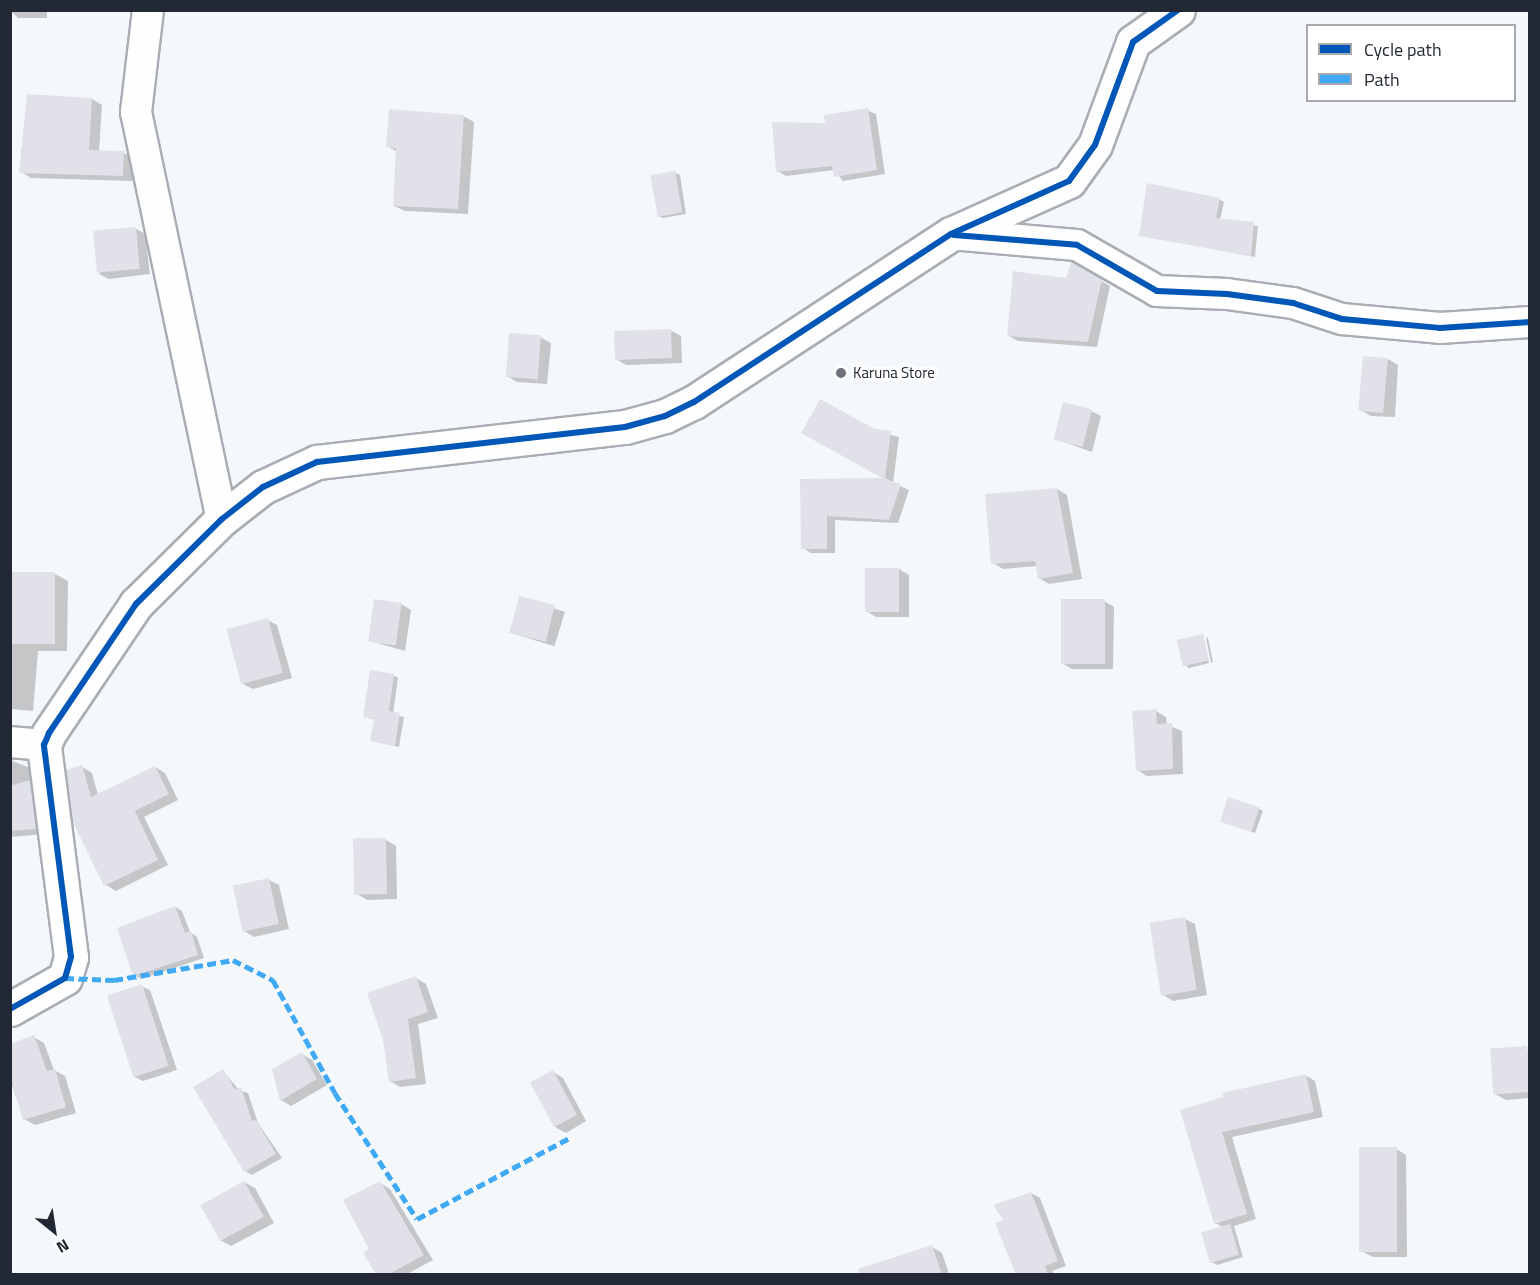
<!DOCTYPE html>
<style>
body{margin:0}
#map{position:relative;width:1540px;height:1285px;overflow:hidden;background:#f5f8fb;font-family:"Titillium Web",sans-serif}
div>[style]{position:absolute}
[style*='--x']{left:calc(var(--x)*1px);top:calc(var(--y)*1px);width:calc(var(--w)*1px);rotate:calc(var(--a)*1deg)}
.shadow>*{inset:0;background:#0003;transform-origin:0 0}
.building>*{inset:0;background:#e1e1ea;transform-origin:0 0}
.roads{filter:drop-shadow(2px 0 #a9aeb4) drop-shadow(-2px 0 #a9aeb4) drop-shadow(0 2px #a9aeb4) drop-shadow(0 -2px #a9aeb4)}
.minor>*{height:30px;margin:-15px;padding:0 15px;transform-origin:15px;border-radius:15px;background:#fefefe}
.tertiary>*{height:33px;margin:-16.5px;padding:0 16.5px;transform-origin:16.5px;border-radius:16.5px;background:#fefefe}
.quiet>*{height:4.5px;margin-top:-2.25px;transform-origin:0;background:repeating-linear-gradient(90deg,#3fa9f5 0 9px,transparent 0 13.5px)}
.cycleway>*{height:6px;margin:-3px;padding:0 3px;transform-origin:3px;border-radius:3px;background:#0057b8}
.dots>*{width:16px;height:16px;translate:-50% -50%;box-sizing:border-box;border:3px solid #fff;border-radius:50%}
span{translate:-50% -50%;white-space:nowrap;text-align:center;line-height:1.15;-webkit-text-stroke:6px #fff;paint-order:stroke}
.poi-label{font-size:15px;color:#222934}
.left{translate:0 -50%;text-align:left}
.frame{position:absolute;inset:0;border:12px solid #222934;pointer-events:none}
.legend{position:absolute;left:1306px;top:24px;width:210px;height:78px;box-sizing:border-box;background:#fff;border:2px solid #a7a9ae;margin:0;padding:8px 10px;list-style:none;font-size:18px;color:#222934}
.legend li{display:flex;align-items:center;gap:12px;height:30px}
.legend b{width:30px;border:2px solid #a7a9ae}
.north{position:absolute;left:24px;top:1201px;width:60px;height:60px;-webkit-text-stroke:4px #fff;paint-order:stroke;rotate:150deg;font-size:16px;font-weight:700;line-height:24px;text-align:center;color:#222934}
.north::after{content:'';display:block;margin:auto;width:21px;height:27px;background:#222934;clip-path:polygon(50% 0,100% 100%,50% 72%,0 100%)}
</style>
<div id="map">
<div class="shadow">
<i style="clip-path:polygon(10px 10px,47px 10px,47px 18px,18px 18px)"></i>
<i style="clip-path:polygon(92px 99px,102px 105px,99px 152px,124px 153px,134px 159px,133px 181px,31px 178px,21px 172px,21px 150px)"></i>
<i style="clip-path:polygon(867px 110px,876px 114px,885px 174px,843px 181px,834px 170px,786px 176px,778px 171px,827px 125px)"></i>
<i style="clip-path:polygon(463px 116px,474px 122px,468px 214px,405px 211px,394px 206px,397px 152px,388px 146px)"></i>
<i style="clip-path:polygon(675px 173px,680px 175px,686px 214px,663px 218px,659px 216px)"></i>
<i style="clip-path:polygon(1219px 199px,1224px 202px,1220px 220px,1258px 226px,1255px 257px,1140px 235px)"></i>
<i style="clip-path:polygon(135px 228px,145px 234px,150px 274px,109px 279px,99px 274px)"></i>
<i style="clip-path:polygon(1073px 264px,1110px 286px,1097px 347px,1018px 341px,1009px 336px,1067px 279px)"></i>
<i style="clip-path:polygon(670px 330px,681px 336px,682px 363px,626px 365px,616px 359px)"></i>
<i style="clip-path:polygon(540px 337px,551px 343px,547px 384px,517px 382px,507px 376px)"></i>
<i style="clip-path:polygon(1388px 359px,1398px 365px,1395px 417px,1371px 416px,1361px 410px)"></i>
<i style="clip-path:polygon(1091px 411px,1101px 416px,1092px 452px,1055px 439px)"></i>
<i style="clip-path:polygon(875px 431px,899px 437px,893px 483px,909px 490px,898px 523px,835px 520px,835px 553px,811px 553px,803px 548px,801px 481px,888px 480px,803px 433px)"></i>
<i style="clip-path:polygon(1057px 489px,1067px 495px,1082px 579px,1049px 584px,1039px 578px,1037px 566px,1003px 569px,993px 563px)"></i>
<i style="clip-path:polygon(899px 569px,909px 575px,909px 617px,876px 617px,866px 611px)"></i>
<i style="clip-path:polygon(10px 573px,55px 574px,68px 581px,67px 651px,38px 651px,33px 711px,10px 709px)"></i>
<i style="left:520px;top:598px;width:47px;height:36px;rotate:17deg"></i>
<i style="clip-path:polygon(1104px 601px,1114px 607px,1113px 669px,1072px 669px,1062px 663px)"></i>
<i style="clip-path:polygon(401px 604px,411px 610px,405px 651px,370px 641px)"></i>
<i style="clip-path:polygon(267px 620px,277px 625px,292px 678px,253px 689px,243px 684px)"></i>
<i style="clip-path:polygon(1203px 635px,1209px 663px,1189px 668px,1185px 665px)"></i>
<i style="clip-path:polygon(1206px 637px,1208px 638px,1213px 662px,1211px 663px)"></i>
<i style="clip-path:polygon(393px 675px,398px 678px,393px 714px,404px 717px,399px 747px,372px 741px,376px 720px,365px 717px)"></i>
<i style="clip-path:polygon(1156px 711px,1166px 717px,1167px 725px,1182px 731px,1183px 774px,1147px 776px,1137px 770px)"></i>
<i style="clip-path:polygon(10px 760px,30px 768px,31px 783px,39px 787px,45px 834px,10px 837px)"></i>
<i style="clip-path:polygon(82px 767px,92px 773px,98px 795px,155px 767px,165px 773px,178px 800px,144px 817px,168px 865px,116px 891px,106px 885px)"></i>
<i style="clip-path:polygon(1258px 808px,1263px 811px,1255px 833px,1226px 823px)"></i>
<i style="clip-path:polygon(386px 840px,396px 846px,397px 899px,367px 900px,357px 894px)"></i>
<i style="clip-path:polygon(269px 880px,279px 885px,289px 929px,254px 937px,244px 931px)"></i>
<i style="clip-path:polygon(175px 907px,182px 911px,190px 932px,197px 937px,204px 958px,141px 979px,134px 975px)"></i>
<i style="clip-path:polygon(1185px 919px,1195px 924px,1207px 995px,1173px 1001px,1163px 995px)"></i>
<i style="clip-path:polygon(416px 978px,426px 984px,438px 1018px,418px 1024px,426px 1084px,400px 1087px,390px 1081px)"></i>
<i style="clip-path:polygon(141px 986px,150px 990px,177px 1070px,143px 1081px,135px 1077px)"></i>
<i style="clip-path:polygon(34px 1037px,44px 1043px,54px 1070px,65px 1076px,76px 1113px,35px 1125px,24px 1119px,10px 1079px,10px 1046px)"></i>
<i style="clip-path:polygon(1527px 1047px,1530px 1098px,1506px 1100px,1495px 1094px)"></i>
<i style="clip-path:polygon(302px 1054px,312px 1060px,327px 1085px,291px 1106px,281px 1100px)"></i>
<i style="clip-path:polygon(223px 1071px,239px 1090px,248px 1093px,258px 1123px,282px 1158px,252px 1175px,245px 1171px)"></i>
<i style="clip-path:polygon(553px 1072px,563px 1078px,586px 1121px,566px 1133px,555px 1127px)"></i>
<i style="clip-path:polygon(1305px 1075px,1315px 1081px,1323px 1117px,1232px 1137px,1256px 1219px,1234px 1226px,1243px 1257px,1217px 1265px,1212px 1262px,1223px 1227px,1215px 1223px,1224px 1098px)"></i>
<i style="clip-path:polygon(1396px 1149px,1406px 1155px,1407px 1257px,1373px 1257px,1363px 1252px)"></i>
<i style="clip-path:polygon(244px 1182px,255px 1188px,274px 1223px,231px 1246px,220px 1240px)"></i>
<i style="clip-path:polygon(380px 1183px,390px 1189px,433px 1260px,407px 1274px,377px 1274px,371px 1249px)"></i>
<i style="clip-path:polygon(1031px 1193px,1040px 1198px,1066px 1266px,1052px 1271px,1054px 1274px,1017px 1274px,1005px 1221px)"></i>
<i style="clip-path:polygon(932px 1247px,942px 1253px,949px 1274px,896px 1274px)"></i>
</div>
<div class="building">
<i style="clip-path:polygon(27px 94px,92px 98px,89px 150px,124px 151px,123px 176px,19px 173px)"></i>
<i style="clip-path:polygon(868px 108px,877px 170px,834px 177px,832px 166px,776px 172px,772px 122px,825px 123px,824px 115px)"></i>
<i style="clip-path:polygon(389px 109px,464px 115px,458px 209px,393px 206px,396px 148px,386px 147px)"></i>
<i style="left:675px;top:171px;width:42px;height:25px;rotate:80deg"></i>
<i style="clip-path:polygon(1147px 183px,1220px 198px,1216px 218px,1254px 222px,1251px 256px,1139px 236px)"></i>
<i style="left:136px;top:227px;width:42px;height:43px;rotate:85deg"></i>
<i style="clip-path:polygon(1071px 262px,1102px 279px,1088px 342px,1007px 336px,1013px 271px,1066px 278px)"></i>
<i style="left:671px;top:329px;width:29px;height:57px;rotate:88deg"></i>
<i style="left:509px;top:333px;width:32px;height:44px;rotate:4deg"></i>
<i style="left:1363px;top:356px;width:25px;height:55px;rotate:5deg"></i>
<i style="clip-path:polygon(820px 399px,875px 429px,891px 431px,885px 479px,901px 484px,889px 520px,827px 516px,827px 549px,801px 549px,800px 479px,882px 478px,801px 433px)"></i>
<i style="left:1063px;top:402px;width:30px;height:39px;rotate:14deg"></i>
<i style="clip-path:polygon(1057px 488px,1073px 573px,1038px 579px,1035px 561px,991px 564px,985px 494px)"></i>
<i style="left:865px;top:568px;width:34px;height:44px"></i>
<i style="left:10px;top:572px;width:45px;height:72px"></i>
<i style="left:519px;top:596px;width:37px;height:38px;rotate:14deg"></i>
<i style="left:374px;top:599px;width:28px;height:43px;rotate:8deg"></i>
<i style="left:1061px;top:599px;width:44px;height:65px"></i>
<i style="left:268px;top:618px;width:57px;height:43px;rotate:75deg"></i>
<i style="left:1203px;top:634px;width:27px;height:27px;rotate:77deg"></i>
<i style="clip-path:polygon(370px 670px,394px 674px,389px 711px,400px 713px,395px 746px,370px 741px,374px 719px,363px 717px)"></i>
<i style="clip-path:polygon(1156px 709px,1157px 724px,1172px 723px,1173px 769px,1136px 771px,1132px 711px)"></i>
<i style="clip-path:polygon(82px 765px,91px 797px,155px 766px,169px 794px,135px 811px,158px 860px,104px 886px,72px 820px,66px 770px)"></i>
<i style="clip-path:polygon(30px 780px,36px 829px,10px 831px,10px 786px)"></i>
<i style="left:1228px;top:797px;width:33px;height:26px;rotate:18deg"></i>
<i style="left:386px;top:838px;width:56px;height:33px;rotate:89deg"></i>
<i style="left:269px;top:878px;width:47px;height:37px;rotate:78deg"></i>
<i style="clip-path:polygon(175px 906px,185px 933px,191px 931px,198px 955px,133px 976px,117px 928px)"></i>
<i style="left:1185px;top:917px;width:74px;height:36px;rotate:81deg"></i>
<i style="clip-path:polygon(416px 976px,428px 1012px,408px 1019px,416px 1078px,389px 1082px,383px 1040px,367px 993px)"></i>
<i style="left:142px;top:984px;width:86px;height:37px;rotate:72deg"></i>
<i style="clip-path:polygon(34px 1035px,47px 1071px,55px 1069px,66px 1107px,23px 1120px,10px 1075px,10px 1044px)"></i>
<i style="left:1527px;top:1046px;width:46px;height:37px;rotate:86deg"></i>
<i style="clip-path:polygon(302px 1052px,317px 1079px,280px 1101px,272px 1069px)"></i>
<i style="clip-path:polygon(223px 1069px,235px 1090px,241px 1087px,252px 1121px,256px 1120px,276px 1154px,244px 1172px,193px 1087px)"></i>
<i style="left:553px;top:1070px;width:51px;height:26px;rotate:62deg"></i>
<i style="clip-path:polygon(1306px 1074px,1314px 1112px,1222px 1132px,1247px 1214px,1214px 1224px,1180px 1110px,1223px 1097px,1222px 1093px)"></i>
<i style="left:1397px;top:1147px;width:105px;height:38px;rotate:90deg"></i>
<i style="left:244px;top:1181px;width:41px;height:50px;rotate:61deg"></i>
<i style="clip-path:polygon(380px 1181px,424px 1255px,387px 1275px,376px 1275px,363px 1252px,369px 1249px,343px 1200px)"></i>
<i style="clip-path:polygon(1031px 1192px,1058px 1261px,1045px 1266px,1048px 1275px,1016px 1275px,995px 1223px,1003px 1220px,993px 1205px)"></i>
<i style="left:1230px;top:1224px;width:32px;height:30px;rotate:74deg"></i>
<i style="clip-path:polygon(932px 1245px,942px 1275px,859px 1275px,858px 1269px)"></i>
</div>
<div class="roads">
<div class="minor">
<i style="--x:148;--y:10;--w:103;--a:96.7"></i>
<i style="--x:136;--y:112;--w:416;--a:78.1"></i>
<i style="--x:951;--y:234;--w:126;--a:5"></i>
<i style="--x:1077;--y:245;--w:92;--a:29.9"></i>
<i style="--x:1157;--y:291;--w:70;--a:2.5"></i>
<i style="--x:1227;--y:294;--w:67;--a:7.8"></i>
<i style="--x:1293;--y:303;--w:52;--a:18.1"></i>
<i style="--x:1342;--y:319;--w:98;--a:5.2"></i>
<i style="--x:1440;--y:328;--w:90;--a:-3.8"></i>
<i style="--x:10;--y:742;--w:34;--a:5"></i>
</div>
<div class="tertiary">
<i style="--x:10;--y:1009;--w:63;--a:-29.4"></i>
<i style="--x:65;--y:978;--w:22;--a:-74"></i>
<i style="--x:71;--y:957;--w:214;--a:-97.3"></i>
<i style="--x:44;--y:745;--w:13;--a:-67"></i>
<i style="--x:49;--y:733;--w:156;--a:-56"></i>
<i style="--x:136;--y:604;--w:121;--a:-44.7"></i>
<i style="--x:222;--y:519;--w:52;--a:-38"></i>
<i style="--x:263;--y:487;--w:60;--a:-24.8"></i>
<i style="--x:317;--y:462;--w:310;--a:-6.5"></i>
<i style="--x:625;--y:427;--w:41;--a:-15.4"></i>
<i style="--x:665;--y:416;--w:32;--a:-26"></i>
<i style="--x:694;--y:402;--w:307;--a:-33.2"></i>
<i style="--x:951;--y:234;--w:129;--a:-24.2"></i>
<i style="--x:1069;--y:181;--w:44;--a:-54.2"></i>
<i style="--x:1095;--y:145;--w:110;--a:-69.7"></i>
<i style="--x:1133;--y:42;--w:55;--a:-35.4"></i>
</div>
</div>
<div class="quiet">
<i style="--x:65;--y:978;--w:49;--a:2.3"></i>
<i style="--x:114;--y:980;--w:121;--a:-9.5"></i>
<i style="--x:233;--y:960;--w:45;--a:26.6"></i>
<i style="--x:273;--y:980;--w:129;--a:61.2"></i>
<i style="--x:335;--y:1093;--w:150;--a:56.9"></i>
<i style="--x:417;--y:1219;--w:174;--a:-28"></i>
</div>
<div class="cycleway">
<i style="--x:954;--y:235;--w:123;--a:4.6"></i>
<i style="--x:1077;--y:245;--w:92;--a:29.9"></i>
<i style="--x:1157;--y:291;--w:70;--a:2.5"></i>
<i style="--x:1227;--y:294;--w:67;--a:7.8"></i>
<i style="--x:1293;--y:303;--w:52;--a:18.1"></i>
<i style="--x:1342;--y:319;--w:98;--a:5.2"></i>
<i style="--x:1440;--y:328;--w:90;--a:-3.8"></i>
<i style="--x:10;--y:1009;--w:63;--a:-29.4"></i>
<i style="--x:65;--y:978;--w:22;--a:-74"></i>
<i style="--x:71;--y:957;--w:214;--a:-97.3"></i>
<i style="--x:44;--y:745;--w:13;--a:-67"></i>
<i style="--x:49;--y:733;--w:156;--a:-56"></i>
<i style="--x:136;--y:604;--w:121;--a:-44.7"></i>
<i style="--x:222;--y:519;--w:52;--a:-38"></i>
<i style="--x:263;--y:487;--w:60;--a:-24.8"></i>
<i style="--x:317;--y:462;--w:310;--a:-6.5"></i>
<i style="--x:625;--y:427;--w:41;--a:-15.4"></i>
<i style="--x:665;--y:416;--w:32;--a:-26"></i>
<i style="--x:694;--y:402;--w:307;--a:-33.2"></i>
<i style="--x:951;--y:234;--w:129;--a:-24.2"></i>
<i style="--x:1069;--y:181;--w:44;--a:-54.2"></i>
<i style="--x:1095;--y:145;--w:110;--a:-69.7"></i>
<i style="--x:1133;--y:42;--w:55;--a:-35.4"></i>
</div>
<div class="dots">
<i style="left:841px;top:373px;background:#6c717a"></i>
</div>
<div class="poi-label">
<span class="left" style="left:853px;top:373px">Karuna Store</span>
</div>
<div class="frame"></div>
<ul class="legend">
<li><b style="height:8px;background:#0057b8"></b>Cycle path</li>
<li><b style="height:8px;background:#3fa9f5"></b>Path</li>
</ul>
<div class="north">N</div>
</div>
